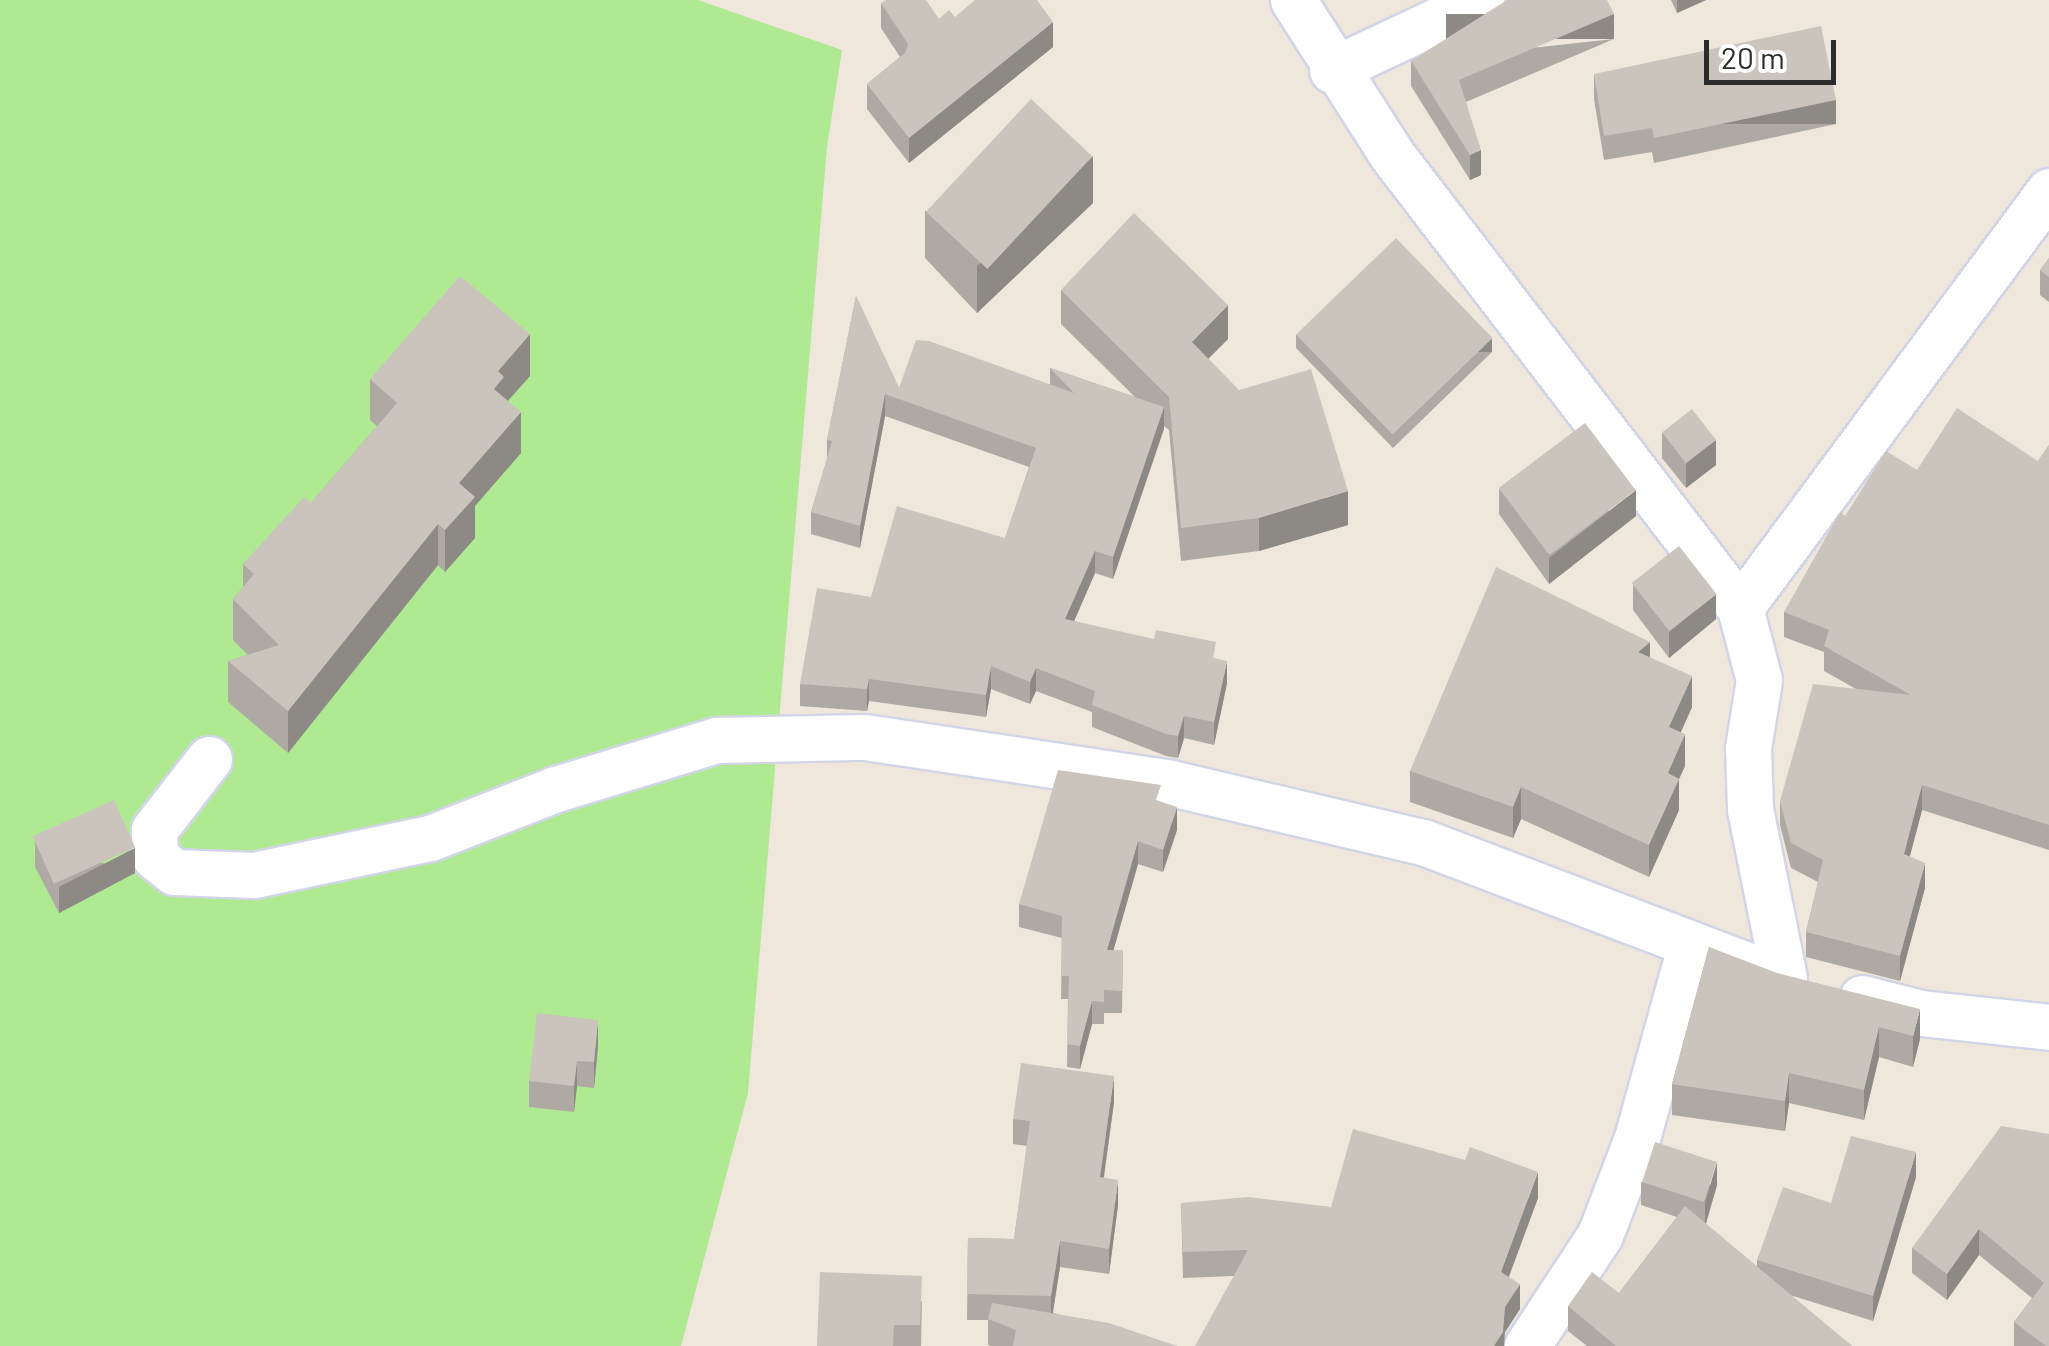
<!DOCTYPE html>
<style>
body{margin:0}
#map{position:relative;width:2049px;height:1346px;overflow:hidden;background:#efe7dc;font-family:Barlow,sans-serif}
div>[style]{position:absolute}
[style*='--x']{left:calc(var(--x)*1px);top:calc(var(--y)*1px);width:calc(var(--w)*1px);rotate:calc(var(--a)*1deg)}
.green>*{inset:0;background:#afea93}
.roads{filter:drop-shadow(2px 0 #d1d5e6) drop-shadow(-2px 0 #d1d5e6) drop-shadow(0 2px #d1d5e6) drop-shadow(0 -2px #d1d5e6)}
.minor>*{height:45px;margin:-22.5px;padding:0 22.5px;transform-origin:22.5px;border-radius:22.5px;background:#fff}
.wall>*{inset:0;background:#aea9a2}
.shaded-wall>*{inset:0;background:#8d8984;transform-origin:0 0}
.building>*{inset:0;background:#cac4bc;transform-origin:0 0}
span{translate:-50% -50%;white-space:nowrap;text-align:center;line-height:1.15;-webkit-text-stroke:8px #fff;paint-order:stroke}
.scale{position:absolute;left:1704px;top:40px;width:132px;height:45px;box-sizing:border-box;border:5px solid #2b2b2b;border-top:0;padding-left:12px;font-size:30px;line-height:35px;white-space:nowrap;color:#2b2b2b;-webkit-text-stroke:8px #fff;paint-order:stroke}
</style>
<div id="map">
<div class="green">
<i style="clip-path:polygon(0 0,698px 0,842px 50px,827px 147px,748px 1093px,681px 1346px,0 1346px)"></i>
</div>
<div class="roads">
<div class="minor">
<i style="--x:1293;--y:0;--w:184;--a:57.4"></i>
<i style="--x:1392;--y:155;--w:571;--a:52.47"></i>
<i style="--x:1740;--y:608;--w:74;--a:75.2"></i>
<i style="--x:1759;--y:680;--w:69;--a:99.2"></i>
<i style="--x:1748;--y:748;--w:61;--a:88.1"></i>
<i style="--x:1750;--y:809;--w:172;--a:78.6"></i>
<i style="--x:1332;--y:70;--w:165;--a:-25.2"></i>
<i style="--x:1740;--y:608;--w:519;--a:-53.46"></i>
<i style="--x:209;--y:759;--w:90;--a:127.8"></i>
<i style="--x:154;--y:830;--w:27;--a:88"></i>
<i style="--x:155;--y:857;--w:24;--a:38"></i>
<i style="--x:174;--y:872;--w:80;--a:2.1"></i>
<i style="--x:254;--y:875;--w:180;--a:-11.9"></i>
<i style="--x:430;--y:838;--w:135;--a:-21.3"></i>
<i style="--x:556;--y:789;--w:167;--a:-17"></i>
<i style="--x:716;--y:740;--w:149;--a:-1.2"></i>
<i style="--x:865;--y:737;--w:309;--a:8.5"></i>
<i style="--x:1171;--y:783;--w:259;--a:13.2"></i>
<i style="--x:1423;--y:842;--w:367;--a:20.8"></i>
<i style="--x:1862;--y:998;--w:61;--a:14.3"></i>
<i style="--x:1921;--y:1013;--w:129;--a:6.2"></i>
<i style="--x:1527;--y:1346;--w:133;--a:-56.7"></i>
<i style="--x:1600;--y:1235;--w:104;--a:-69.1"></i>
<i style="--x:1637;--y:1138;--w:198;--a:-74.5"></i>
</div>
</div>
<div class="wall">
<i style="clip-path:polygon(1671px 0,1706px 0,1677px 13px)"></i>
<i style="clip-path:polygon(881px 3px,939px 19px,955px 17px,1053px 47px,909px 163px,867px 109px,867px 84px,900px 57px,881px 28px)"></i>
<i style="clip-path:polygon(1614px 39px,1466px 102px,1481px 175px,1470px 180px,1411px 86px,1411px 61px)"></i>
<i style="clip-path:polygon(1594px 74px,1836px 124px,1654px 163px,1652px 152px,1604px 160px,1594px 99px)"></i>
<i style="clip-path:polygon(1093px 203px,977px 313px,925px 258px,925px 211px)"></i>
<i style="clip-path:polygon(2049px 258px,2049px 302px,2040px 295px,2040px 270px)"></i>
<i style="clip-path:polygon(1061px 290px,1228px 339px,1208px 359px,1348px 525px,1259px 551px,1181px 561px,1169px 430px,1164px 426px,1113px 579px,1095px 573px,1074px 621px,1216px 659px,1227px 683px,1214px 745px,1184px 738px,1178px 758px,1166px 756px,1092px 727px,1092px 712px,1036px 691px,1030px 704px,991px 689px,986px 717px,869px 701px,867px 711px,800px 706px,800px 684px,871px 597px,1005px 538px,1029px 467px,885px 416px,860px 548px,811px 534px,811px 512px,827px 459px,827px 440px,856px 296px,899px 388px,1050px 384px,1050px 368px,1135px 397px,1061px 324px)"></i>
<i style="clip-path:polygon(1296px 335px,1492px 352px,1393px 448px,1296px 348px)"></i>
<i style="clip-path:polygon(530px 376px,508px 401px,521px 453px,475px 506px,475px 538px,445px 572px,438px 565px,288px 753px,228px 702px,228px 661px,248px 655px,233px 640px,233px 599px,243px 587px,243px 564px,311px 503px,377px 426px,370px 420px,370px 379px)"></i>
<i style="clip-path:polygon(1662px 433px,1716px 465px,1686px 488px,1662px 458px)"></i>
<i style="clip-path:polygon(2049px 445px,2049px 850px,1922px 810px,1910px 856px,1925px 888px,1900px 981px,1806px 957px,1806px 932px,1818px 882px,1791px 868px,1780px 825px,1780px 801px,1856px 689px,1824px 671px,1824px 652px,1784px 637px,1784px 612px,1845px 516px,1917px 470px,2038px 461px)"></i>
<i style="clip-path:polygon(1499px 489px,1636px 516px,1549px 584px,1499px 514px)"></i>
<i style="clip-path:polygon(1633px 584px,1716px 619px,1669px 658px,1633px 610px)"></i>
<i style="clip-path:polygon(1650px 657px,1692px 707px,1681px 732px,1685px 766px,1679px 779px,1679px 810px,1649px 877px,1521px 819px,1513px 838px,1410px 802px,1410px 771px)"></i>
<i style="clip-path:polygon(1161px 802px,1177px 830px,1163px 872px,1138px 864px,1113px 950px,1123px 950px,1122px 1013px,1104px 1013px,1104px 1024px,1092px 1024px,1080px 1069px,1067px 1067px,1068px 999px,1061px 999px,1062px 938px,1019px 927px,1019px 904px)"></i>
<i style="clip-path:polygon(35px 842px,135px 873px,59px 913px,35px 867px)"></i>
<i style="clip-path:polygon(1709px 947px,1920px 1039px,1913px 1067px,1879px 1057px,1864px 1120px,1789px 1103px,1785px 1131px,1672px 1115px,1672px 1084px)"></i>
<i style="clip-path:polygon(598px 1046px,594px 1088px,577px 1086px,574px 1112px,529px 1107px,529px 1081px)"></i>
<i style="clip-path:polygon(1114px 1102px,1104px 1178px,1118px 1205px,1109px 1274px,1060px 1267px,1053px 1313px,1177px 1346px,991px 1346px,988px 1345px,988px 1320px,967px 1320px,968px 1238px,1014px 1239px,1027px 1146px,1013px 1144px,1013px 1119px)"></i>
<i style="clip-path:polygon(2049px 1134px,2049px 1346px,2014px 1346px,2014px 1322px,2032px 1298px,1979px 1255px,1947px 1300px,1912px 1273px,1912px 1248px)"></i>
<i style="clip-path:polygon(1916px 1177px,1873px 1321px,1790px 1295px,1852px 1346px,1587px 1346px,1568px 1331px,1568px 1306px,1619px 1293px,1677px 1217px,1641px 1205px,1641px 1182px,1717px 1185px,1706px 1224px,1757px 1267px,1757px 1260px,1831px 1203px)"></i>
<i style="clip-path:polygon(1538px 1198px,1509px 1277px,1520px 1309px,1505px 1332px,1234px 1276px,1183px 1278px,1181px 1203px,1331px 1207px)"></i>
<i style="clip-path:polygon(922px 1301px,921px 1346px,817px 1346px)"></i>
</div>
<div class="shaded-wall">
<i style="clip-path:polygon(1677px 0,1706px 0,1677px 13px)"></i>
<i style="left:1614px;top:14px;width:25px;height:168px;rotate:90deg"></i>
<i style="clip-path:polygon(1053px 22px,1053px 47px,909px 163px,909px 138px)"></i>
<i style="left:1836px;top:100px;width:24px;height:186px;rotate:90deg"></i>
<i style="clip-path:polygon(1481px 150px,1481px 175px,1470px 180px,1470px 155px)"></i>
<i style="clip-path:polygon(1093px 156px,1093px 203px,977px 313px,977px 266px)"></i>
<i style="clip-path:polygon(1228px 305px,1228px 339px,1192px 375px,1192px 342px)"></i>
<i style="clip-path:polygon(530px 334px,530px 376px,504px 405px,494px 389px,498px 371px)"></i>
<i style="left:1492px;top:339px;width:13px;height:138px;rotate:90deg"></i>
<i style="clip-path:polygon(885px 394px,885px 416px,860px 548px,860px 526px)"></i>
<i style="clip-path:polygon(1164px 407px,1164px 429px,1113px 579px,1113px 557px)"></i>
<i style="clip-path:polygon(521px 412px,521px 453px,475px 506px,475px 538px,445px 572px,445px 530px,459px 483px)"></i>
<i style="clip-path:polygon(1716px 440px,1716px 465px,1686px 488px,1686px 462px)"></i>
<i style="clip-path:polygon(1636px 490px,1636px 516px,1549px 584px,1549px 558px)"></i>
<i style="clip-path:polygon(1348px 491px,1348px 525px,1259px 551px,1259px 518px)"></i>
<i style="clip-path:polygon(438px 524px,438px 565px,288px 753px,288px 711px)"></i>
<i style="clip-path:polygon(1095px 551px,1095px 573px,1065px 642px,1065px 619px)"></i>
<i style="clip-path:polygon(1716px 594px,1716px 619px,1669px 658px,1669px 632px)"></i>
<i style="clip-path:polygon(1650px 642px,1650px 673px,1638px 652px)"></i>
<i style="clip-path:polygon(1227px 661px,1227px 683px,1214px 745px,1214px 722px)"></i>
<i style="clip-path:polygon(991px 666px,991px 689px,986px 717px,986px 695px)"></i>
<i style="clip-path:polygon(1036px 668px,1036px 691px,1030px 704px,1030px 682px)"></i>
<i style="clip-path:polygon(1692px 676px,1692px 707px,1669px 758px,1669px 727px)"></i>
<i style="clip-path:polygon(869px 679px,869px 701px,867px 711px,867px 689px)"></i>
<i style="clip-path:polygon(1184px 716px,1184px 738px,1178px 758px,1178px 736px)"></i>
<i style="clip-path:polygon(1685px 734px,1685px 766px,1679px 779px,1679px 810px,1649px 877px,1649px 845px,1668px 773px)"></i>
<i style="clip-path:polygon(1922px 785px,1922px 810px,1904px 878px,1904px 854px)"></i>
<i style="clip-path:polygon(1521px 787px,1521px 819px,1513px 838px,1513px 807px)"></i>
<i style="clip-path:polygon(1177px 807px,1177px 830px,1163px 872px,1163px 850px)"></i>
<i style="clip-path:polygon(1138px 841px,1138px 864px,1107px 973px,1107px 950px)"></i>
<i style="clip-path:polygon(135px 848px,135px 873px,59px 913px,59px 887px)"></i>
<i style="clip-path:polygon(1925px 863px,1925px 888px,1900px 981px,1900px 956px)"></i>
<i style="clip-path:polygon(1092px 1001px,1092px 1024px,1080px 1069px,1080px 1046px)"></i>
<i style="clip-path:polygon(1920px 1009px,1920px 1039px,1913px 1067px,1913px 1036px)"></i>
<i style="clip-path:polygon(598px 1020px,598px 1046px,594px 1088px,594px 1062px)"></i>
<i style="clip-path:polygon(1879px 1027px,1879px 1057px,1864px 1120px,1864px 1090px)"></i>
<i style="clip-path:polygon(577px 1061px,577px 1086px,574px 1112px,574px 1086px)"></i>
<i style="clip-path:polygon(1789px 1073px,1789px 1103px,1785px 1131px,1785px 1101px)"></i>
<i style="clip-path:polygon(1114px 1076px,1114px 1102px,1100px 1203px,1100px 1177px)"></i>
<i style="clip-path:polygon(1916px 1152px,1916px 1177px,1873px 1321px,1873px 1296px)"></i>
<i style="clip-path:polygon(1717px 1162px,1717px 1185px,1705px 1226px,1705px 1203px)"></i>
<i style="clip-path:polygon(1538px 1172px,1538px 1198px,1501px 1297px,1501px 1272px)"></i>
<i style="clip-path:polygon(1118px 1180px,1118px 1205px,1109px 1274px,1109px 1249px)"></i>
<i style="clip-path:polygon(1979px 1229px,1979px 1255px,1947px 1300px,1947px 1274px)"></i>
<i style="clip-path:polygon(1060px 1241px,1060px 1267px,1051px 1322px,1051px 1296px)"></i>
<i style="clip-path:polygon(1520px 1284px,1520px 1309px,1505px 1332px,1504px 1346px,1494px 1346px,1505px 1307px)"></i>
</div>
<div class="building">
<i style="clip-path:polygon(886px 0,926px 0,939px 19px,949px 10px,955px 17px,975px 0,1037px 0,1053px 22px,909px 138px,867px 84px,905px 53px,908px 44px,881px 3px)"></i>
<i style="clip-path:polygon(1507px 0,1607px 0,1614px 14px,1459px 80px,1481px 150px,1470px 155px,1411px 61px)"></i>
<i style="clip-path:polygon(1821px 26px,1836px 100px,1654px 138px,1652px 128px,1604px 136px,1594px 74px)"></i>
<i style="left:1031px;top:99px;width:84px;height:154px;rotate:43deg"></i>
<i style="clip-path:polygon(1134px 213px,1228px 305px,1192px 342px,1239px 390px,1311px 369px,1348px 491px,1259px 518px,1181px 528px,1169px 397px,1061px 290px)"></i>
<i style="left:1396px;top:238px;width:139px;height:139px;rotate:46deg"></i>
<i style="clip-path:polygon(2049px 258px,2049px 277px,2040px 270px)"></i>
<i style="clip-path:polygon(460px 276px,530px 334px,498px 371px,504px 377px,494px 389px,521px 412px,459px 483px,475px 497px,445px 530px,438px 524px,288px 711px,228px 661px,279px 645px,233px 599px,254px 574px,243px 564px,304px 497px,311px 503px,397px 403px,370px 379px)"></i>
<i style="clip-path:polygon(856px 296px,899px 388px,916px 340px,929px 341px,1074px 393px,1050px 368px,1164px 407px,1113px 557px,1095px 551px,1065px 619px,1154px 639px,1156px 630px,1216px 642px,1213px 658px,1227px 661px,1214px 722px,1184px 716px,1178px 736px,1166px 734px,1092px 705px,1095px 691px,1036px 668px,1030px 682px,991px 666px,986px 695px,869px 679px,867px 689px,800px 684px,817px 588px,871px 597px,897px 506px,1005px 538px,1036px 448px,885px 394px,860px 526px,811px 512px,832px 441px,827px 440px)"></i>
<i style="clip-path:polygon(1957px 408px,2038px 461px,2049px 445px,2049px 825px,1922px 785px,1904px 854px,1925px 863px,1900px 956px,1806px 932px,1823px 860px,1791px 843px,1780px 801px,1813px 684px,1911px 695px,1824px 646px,1829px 630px,1784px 612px,1840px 512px,1845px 516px,1886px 451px,1917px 470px)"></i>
<i style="left:1692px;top:409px;width:39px;height:38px;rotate:52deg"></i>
<i style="left:1585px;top:423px;width:84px;height:108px;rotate:53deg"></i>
<i style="left:1679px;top:546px;width:61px;height:60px;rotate:52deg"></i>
<i style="clip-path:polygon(1496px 567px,1650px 642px,1638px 652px,1692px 676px,1669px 727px,1685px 734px,1668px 773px,1679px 779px,1649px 845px,1521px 787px,1513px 807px,1410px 771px)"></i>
<i style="clip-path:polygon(1058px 770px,1161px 785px,1156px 800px,1177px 807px,1163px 850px,1138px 841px,1107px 950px,1123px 950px,1122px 991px,1104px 990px,1104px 1002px,1092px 1001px,1080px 1046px,1067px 1044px,1069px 976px,1061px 976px,1062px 916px,1019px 904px)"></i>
<i style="left:114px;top:800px;width:52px;height:89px;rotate:66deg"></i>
<i style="clip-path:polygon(1709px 947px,1777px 973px,1920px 1009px,1913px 1036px,1879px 1027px,1864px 1090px,1789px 1073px,1785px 1101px,1672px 1084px)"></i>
<i style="clip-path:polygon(537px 1013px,598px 1020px,594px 1062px,577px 1061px,574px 1086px,529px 1081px)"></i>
<i style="clip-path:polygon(1021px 1063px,1114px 1076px,1100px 1177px,1118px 1180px,1109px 1249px,1060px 1241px,1051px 1296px,967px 1294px,968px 1238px,1014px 1239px,1030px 1121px,1013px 1119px)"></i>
<i style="clip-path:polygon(2001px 1126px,2049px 1134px,2049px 1346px,2046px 1346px,2014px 1322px,2044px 1283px,1979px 1229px,1947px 1274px,1912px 1248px)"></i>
<i style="clip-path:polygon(1353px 1129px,1465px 1160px,1470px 1147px,1538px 1172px,1501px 1272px,1520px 1284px,1505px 1307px,1503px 1332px,1494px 1346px,1195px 1346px,1248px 1250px,1183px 1252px,1181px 1203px,1248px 1197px,1331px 1207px)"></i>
<i style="clip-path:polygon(1851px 1136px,1916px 1152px,1873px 1296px,1757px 1260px,1783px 1187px,1831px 1203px)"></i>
<i style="left:1655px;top:1142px;width:65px;height:42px;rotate:18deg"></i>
<i style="clip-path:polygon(1685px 1206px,1852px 1346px,1616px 1346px,1568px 1306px,1592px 1272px,1619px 1293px)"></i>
<i style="clip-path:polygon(820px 1272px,922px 1276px,920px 1325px,894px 1325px,893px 1346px,817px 1346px)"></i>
<i style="clip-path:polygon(992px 1303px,1109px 1323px,1177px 1346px,1013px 1346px,1016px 1330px,988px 1319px)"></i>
</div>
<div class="scale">20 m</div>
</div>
